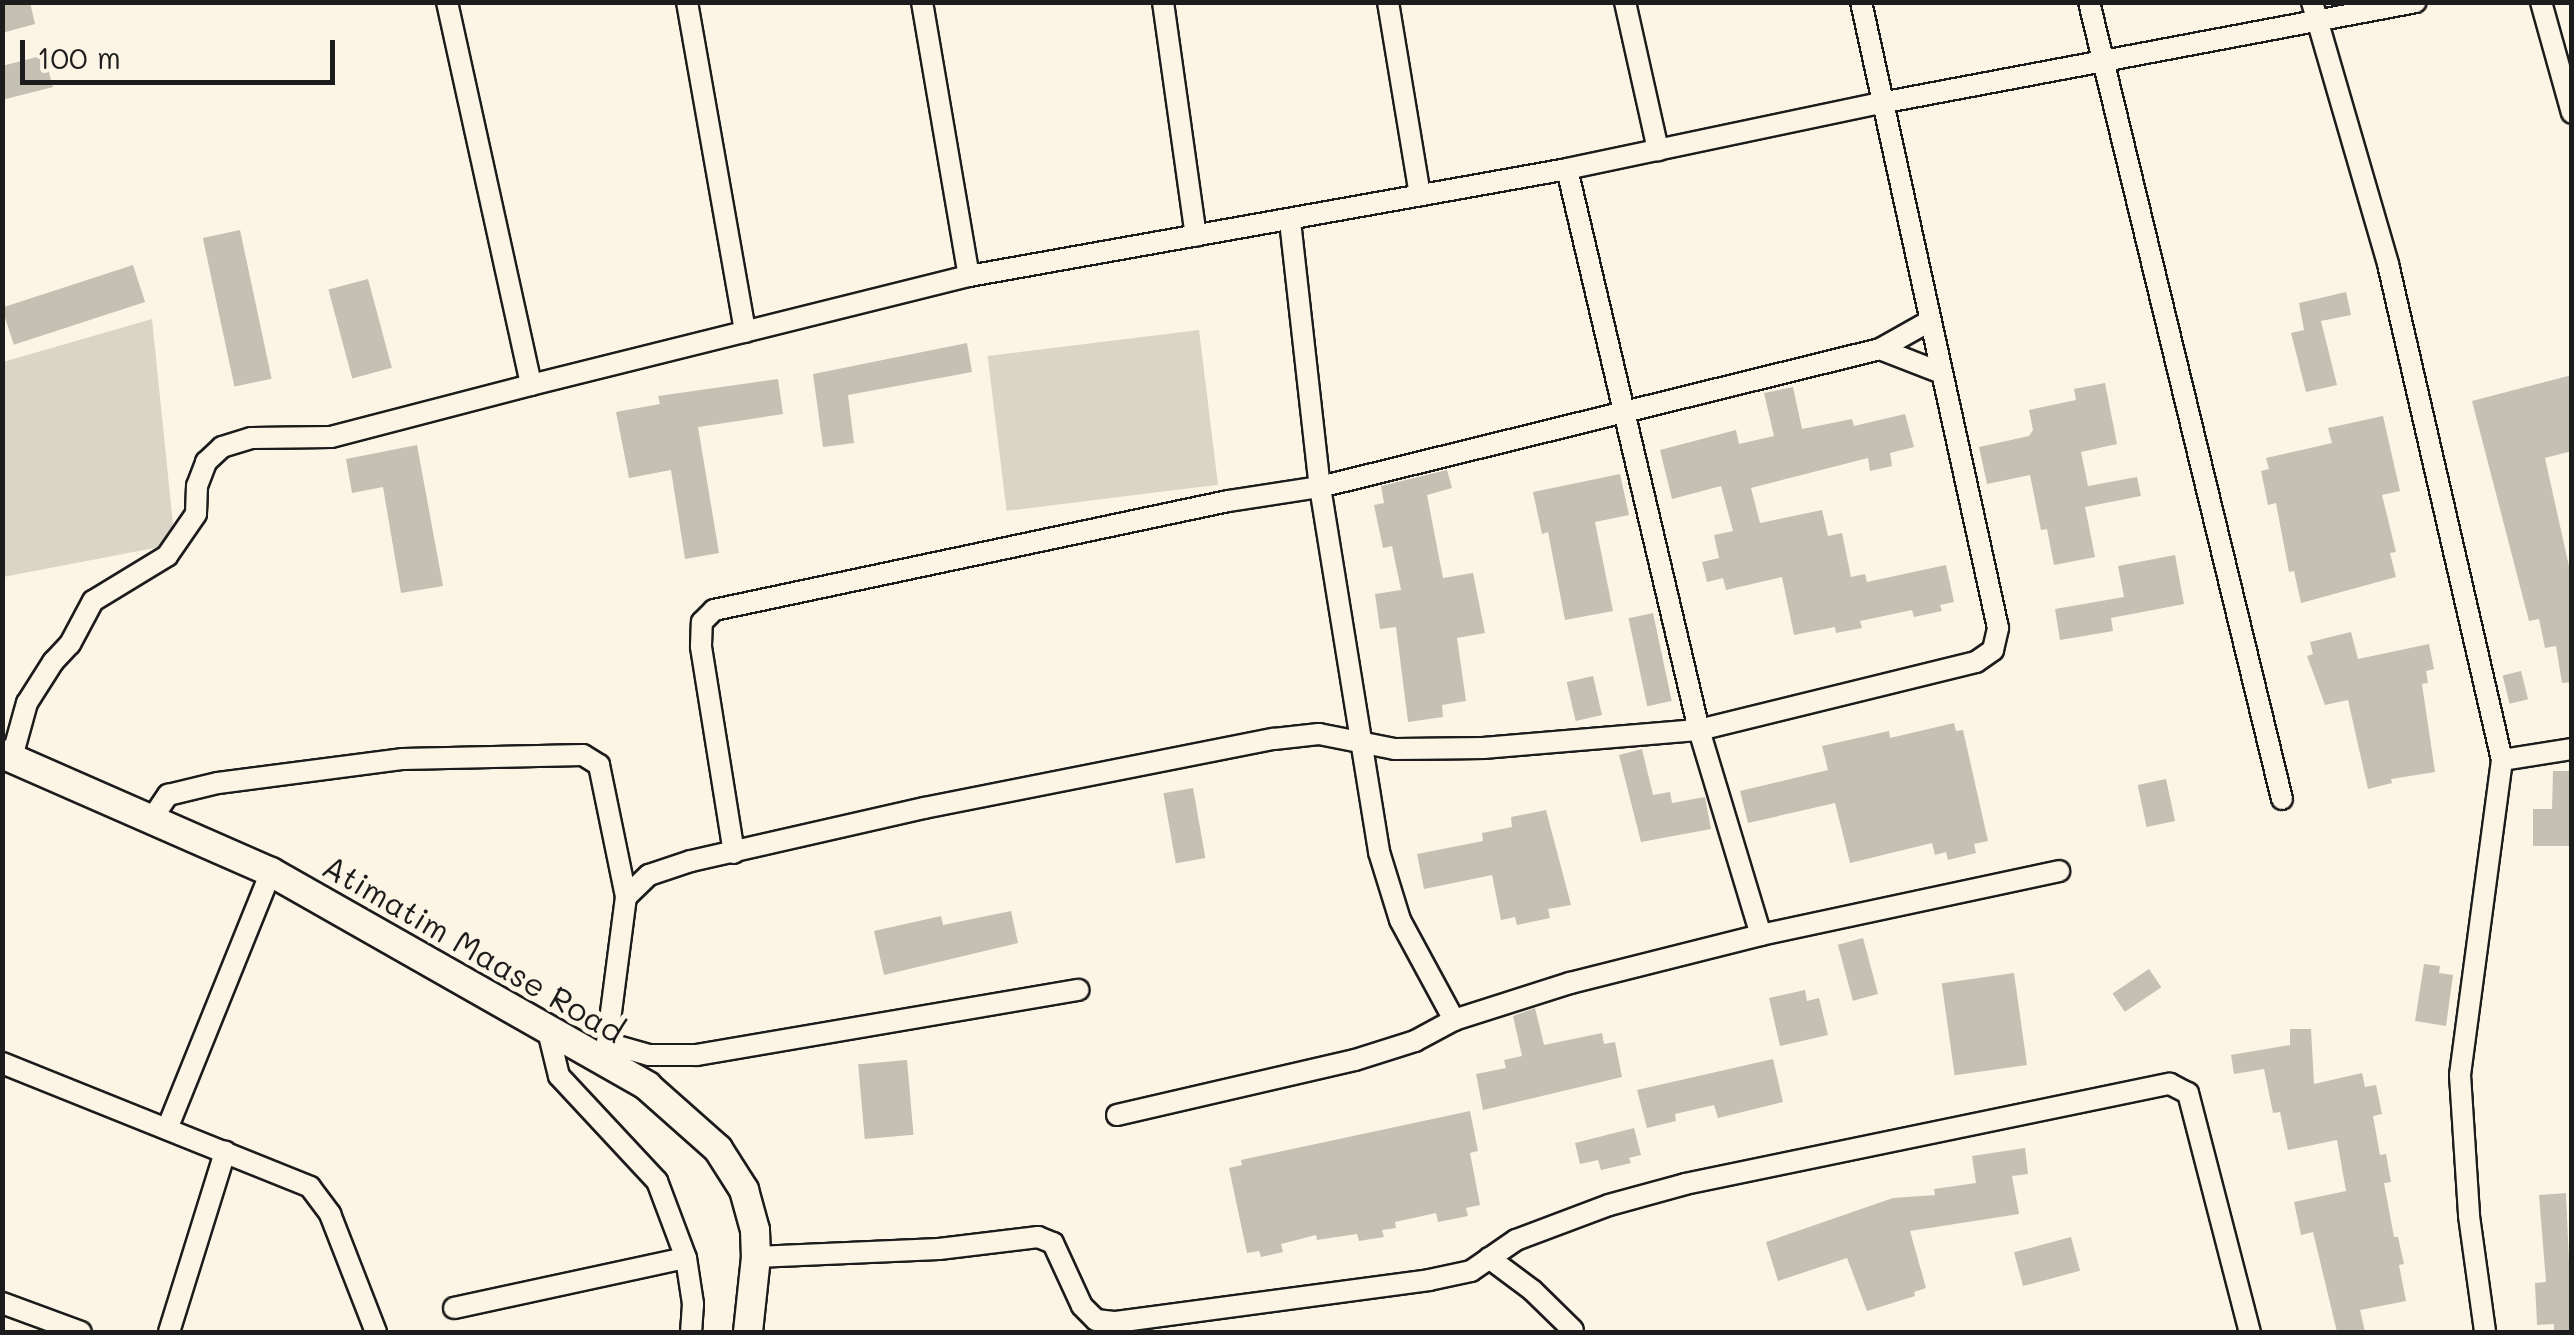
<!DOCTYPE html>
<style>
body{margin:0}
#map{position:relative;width:2574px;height:1335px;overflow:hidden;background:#fcf5e5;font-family:Mali,sans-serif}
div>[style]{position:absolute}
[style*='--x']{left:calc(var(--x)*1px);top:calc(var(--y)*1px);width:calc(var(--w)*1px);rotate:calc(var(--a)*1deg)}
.green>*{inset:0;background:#dbd5c8;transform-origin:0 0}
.building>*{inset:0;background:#c4c0b3;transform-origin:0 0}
.roads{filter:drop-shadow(2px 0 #1c1c1c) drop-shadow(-2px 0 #1c1c1c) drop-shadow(0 2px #1c1c1c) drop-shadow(0 -2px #1c1c1c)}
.minor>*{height:20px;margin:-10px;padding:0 10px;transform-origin:10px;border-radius:10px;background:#fcf5e5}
.secondary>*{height:28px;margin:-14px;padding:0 14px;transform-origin:14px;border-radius:14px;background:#fcf5e5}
span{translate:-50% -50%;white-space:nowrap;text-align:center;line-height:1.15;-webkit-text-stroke:10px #fcf5e5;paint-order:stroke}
.street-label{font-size:32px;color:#1c1c1c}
.frame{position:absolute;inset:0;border:5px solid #1c1c1c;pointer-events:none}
.scale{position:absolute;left:20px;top:40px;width:315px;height:45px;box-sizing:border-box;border:5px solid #1c1c1c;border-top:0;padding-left:12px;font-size:30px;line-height:35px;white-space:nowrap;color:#1c1c1c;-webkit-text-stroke:8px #fcf5e5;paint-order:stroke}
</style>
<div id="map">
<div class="green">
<i style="clip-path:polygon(152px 319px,175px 544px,3px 577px,3px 362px)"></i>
<i style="left:1199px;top:330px;width:156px;height:213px;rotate:83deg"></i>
</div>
<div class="building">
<i style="clip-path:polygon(2px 2px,30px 2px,35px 24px,2px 33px)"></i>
<i style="clip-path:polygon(44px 55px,53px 87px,2px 100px,2px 66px)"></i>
<i style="left:240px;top:230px;width:152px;height:38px;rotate:78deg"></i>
<i style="left:133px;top:265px;width:39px;height:138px;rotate:72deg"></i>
<i style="left:368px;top:279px;width:92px;height:41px;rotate:75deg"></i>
<i style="clip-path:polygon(2346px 292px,2351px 315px,2321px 321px,2337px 385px,2306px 392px,2291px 333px,2304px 330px,2299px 303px)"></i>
<i style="clip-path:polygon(967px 343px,972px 372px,848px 395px,854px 443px,823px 447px,813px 374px)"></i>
<i style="clip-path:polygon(2572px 375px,2572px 451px,2545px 458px,2572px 580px,2572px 682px,2562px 683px,2556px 646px,2545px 648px,2539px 619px,2529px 621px,2472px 401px)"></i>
<i style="clip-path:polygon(778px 379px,783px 414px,698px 427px,719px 553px,685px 559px,671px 470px,629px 478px,616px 412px,660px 404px,658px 396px)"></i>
<i style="clip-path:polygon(2105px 383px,2117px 444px,2081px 452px,2088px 486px,2137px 477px,2141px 496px,2085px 507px,2095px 557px,2054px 565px,2047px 529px,2041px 530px,2030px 475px,1987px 484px,1979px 447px,2029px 436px,2033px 430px,2029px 410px,2076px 400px,2074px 389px)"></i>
<i style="clip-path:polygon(1793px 387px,1802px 429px,1852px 419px,1854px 426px,1905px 414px,1914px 447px,1890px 453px,1892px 466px,1870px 471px,1868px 458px,1751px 488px,1760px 523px,1822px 510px,1828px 536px,1842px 533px,1851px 577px,1865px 574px,1867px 582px,1946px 565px,1954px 602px,1940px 605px,1942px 611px,1914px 617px,1912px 610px,1860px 621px,1862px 628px,1836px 633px,1835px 627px,1794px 635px,1782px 577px,1726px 590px,1723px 578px,1707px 582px,1702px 562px,1719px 558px,1714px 535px,1733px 531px,1721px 486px,1672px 499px,1660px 450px,1736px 430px,1739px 444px,1774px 436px,1764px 393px)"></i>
<i style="clip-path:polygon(2383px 416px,2400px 491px,2382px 495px,2396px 552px,2390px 553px,2396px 577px,2301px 603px,2294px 571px,2289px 572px,2276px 503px,2268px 505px,2261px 471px,2269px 469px,2266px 458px,2332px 443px,2328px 428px)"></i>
<i style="clip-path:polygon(417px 445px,443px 586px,401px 593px,383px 487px,352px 493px,346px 459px)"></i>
<i style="clip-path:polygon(1447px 470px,1452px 488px,1427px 495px,1443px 578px,1473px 573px,1485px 633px,1457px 638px,1466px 701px,1442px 705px,1443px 717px,1408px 722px,1396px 627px,1380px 629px,1375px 594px,1401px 590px,1392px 546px,1383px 548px,1374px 505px,1384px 503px,1381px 486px)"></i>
<i style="clip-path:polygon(1620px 474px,1629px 515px,1595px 522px,1613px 611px,1565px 620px,1548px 532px,1542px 534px,1533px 492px)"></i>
<i style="clip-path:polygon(2175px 555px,2184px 604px,2111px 618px,2113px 631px,2060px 640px,2055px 609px,2124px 597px,2118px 566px)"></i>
<i style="left:1653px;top:613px;width:90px;height:25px;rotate:78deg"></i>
<i style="clip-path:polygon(2351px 632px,2358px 659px,2429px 644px,2434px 669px,2426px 671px,2428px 683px,2422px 684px,2435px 772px,2391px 779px,2392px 783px,2368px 789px,2348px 700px,2325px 705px,2307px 656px,2313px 654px,2310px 642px)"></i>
<i style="left:2521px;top:671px;width:29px;height:19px;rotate:76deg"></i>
<i style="left:1593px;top:676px;width:40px;height:27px;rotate:77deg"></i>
<i style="clip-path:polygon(1954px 723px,1956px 731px,1963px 730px,1988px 841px,1974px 844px,1976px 853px,1948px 860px,1946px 852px,1935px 855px,1932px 843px,1850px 863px,1835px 803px,1748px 823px,1740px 791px,1828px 770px,1822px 746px,1889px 731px,1890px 738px)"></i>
<i style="clip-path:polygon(1642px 749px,1653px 795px,1670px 792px,1672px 803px,1705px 797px,1711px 829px,1641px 842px,1619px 755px)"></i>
<i style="clip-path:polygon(2553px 771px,2572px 771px,2572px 846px,2533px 846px,2533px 809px,2552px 809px)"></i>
<i style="left:2166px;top:779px;width:43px;height:29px;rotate:78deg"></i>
<i style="left:1193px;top:788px;width:71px;height:30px;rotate:80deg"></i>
<i style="clip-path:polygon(1546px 810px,1571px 905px,1548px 909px,1550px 918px,1517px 925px,1515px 917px,1501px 920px,1492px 875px,1424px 889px,1417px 854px,1483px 841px,1482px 833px,1512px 827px,1511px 817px)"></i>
<i style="clip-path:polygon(1011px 911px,1018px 943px,884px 975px,874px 931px,941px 916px,943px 925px)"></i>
<i style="left:1863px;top:938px;width:58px;height:26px;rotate:75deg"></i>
<i style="clip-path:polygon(2424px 964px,2440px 966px,2439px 973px,2453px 975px,2446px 1026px,2415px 1021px)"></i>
<i style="left:2149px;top:969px;width:22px;height:44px;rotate:56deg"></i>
<i style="left:2014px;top:973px;width:93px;height:73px;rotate:82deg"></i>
<i style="clip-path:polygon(1805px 990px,1807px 1001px,1819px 998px,1828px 1035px,1780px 1046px,1769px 998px)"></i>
<i style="clip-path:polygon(1535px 1008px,1544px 1045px,1602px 1033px,1604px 1044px,1615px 1042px,1622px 1077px,1483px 1110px,1476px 1074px,1506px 1068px,1504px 1060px,1522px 1056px,1513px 1016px)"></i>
<i style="clip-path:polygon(2290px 1029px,2311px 1029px,2314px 1084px,2362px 1073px,2365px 1087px,2376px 1085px,2382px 1114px,2373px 1116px,2380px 1155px,2386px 1154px,2391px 1182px,2384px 1183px,2394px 1237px,2398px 1237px,2404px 1264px,2399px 1265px,2406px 1301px,2360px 1310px,2365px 1332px,2337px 1332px,2313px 1232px,2301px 1235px,2294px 1202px,2346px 1191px,2337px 1140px,2288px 1150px,2280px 1112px,2273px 1113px,2264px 1069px,2234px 1074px,2231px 1055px,2290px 1045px)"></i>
<i style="clip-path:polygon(1773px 1059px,1783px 1102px,1718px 1118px,1714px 1105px,1675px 1114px,1676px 1121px,1647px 1128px,1637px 1090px)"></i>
<i style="left:907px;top:1060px;width:75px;height:49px;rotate:85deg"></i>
<i style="clip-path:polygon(1470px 1111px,1478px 1151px,1470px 1153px,1480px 1205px,1466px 1208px,1468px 1216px,1438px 1222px,1436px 1213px,1395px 1222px,1396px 1228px,1382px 1230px,1384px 1237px,1359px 1241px,1357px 1234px,1317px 1240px,1316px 1235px,1281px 1244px,1283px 1252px,1261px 1257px,1259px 1251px,1247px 1253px,1229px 1168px,1242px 1165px,1241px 1160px)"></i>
<i style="clip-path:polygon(1634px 1128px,1641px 1155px,1629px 1158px,1631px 1163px,1601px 1170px,1598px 1160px,1580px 1164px,1575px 1143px)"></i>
<i style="clip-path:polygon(2025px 1148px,2028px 1174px,2012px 1176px,2019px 1214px,1910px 1231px,1926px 1288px,1914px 1292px,1915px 1296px,1867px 1311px,1847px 1258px,1778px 1281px,1766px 1242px,1893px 1198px,1935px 1195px,1934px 1189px,1976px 1183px,1972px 1156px)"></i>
<i style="clip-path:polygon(2566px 1193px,2572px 1332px,2554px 1332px,2554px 1324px,2537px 1325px,2535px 1283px,2546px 1282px,2539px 1195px)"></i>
<i style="left:2071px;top:1237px;width:35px;height:59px;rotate:75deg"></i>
</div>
<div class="roads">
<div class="minor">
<i style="--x:447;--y:2;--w:392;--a:77.6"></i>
<i style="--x:531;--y:385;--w:451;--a:-14"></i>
<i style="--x:969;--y:276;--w:607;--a:-10.14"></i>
<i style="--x:1567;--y:169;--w:321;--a:-11.9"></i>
<i style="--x:1881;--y:103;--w:544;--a:-10.69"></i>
<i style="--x:687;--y:2;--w:335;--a:80"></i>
<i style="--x:922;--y:2;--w:278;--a:80.3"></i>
<i style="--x:1163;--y:2;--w:236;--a:82"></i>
<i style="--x:1388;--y:2;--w:196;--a:80.6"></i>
<i style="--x:1625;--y:2;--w:152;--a:77.4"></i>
<i style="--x:2089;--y:2;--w:820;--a:76.39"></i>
<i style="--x:2312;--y:2;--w:273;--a:73.8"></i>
<i style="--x:2388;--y:264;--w:509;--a:77.06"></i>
<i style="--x:2502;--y:760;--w:318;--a:97.6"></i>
<i style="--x:2460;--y:1075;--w:141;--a:86.3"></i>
<i style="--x:2469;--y:1216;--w:117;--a:82.1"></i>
<i style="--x:2541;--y:2;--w:115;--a:74.4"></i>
<i style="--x:1567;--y:169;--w:576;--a:76.76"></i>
<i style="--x:1699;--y:730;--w:214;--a:73.2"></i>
<i style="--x:1290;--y:221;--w:268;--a:83.6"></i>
<i style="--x:1320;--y:487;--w:370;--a:80.8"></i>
<i style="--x:1379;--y:852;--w:71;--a:72.8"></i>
<i style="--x:1400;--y:920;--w:114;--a:61.6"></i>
<i style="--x:1880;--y:349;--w:63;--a:21.3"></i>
<i style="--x:12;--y:757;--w:56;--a:-74.5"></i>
<i style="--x:27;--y:703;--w:49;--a:-57.6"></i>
<i style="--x:53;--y:662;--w:25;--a:-47"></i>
<i style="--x:70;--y:644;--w:49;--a:-61.9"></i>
<i style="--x:93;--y:601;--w:87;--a:-31.3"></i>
<i style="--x:167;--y:556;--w:51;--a:-55.4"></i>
<i style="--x:196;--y:514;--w:28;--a:-88"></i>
<i style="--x:197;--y:486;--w:26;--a:-69"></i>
<i style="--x:206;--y:462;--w:22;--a:-43"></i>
<i style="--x:222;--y:447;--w:31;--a:-17"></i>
<i style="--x:252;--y:438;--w:79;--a:-0.7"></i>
<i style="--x:331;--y:437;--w:207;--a:-14.6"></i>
<i style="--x:2502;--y:760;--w:71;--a:-8.9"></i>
<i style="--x:153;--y:817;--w:27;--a:-56"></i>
<i style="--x:168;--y:795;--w:51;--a:-13.5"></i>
<i style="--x:218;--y:783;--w:187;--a:-7.4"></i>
<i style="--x:403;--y:759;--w:180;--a:-1.3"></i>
<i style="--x:583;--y:755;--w:19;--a:32"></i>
<i style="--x:599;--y:765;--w:135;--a:78.4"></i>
<i style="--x:734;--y:853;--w:210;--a:-99.1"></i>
<i style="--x:701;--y:646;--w:24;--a:-88"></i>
<i style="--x:702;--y:622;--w:17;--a:-45"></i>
<i style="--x:714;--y:610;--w:525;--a:-11.97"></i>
<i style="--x:1228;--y:501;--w:93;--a:-8.7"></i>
<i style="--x:1320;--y:487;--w:577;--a:-13.84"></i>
<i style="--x:1880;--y:349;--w:55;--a:-29.4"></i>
<i style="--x:548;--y:1031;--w:46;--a:76.3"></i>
<i style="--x:559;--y:1076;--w:144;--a:47"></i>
<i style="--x:657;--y:1181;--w:82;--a:69.4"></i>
<i style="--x:686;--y:1258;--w:47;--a:81.3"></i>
<i style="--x:693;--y:1304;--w:28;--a:94"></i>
<i style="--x:607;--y:1043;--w:44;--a:15.9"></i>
<i style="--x:649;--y:1055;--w:48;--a:0"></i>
<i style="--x:697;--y:1055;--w:387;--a:-9.7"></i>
<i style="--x:2;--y:1063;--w:332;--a:21.9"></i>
<i style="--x:310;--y:1187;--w:34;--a:53"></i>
<i style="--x:330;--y:1214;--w:127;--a:68.7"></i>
<i style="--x:610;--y:1066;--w:23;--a:-97"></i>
<i style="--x:607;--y:1043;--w:147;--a:-82.6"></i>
<i style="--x:626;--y:897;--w:32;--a:-44"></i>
<i style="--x:649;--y:875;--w:44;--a:-18.4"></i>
<i style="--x:691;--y:861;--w:239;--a:-12.8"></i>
<i style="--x:924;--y:808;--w:357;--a:-11.2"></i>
<i style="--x:1274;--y:739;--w:45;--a:-6.3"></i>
<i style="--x:1319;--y:734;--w:77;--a:11.2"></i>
<i style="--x:1395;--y:749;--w:89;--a:-0.6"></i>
<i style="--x:1484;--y:748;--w:216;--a:-4.8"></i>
<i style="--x:1699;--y:730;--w:285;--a:-13.8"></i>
<i style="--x:1976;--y:662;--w:21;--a:-35"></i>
<i style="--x:1993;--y:650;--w:23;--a:-77"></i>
<i style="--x:1998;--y:628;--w:641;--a:-102.34"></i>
<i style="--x:1117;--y:1115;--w:244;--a:-13"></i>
<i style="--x:1355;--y:1060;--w:63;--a:-17.6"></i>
<i style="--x:1415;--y:1041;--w:44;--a:-28.3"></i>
<i style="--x:1454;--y:1020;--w:122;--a:-17.7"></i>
<i style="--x:1570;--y:983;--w:197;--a:-14.1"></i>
<i style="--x:1761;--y:935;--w:305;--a:-12.1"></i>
<i style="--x:167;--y:1129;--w:277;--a:-68"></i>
<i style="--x:756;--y:1257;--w:183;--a:-2.5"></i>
<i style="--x:939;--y:1249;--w:100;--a:-6.9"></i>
<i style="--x:1038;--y:1237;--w:16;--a:22"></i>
<i style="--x:1053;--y:1243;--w:69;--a:65.3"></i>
<i style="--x:1082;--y:1306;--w:20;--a:45"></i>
<i style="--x:1096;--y:1320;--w:20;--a:6"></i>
<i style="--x:1116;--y:1322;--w:316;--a:-7.6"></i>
<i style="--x:1429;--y:1280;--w:43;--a:-12.1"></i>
<i style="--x:1471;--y:1271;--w:55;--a:-34.6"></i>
<i style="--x:1516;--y:1240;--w:99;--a:-20.6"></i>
<i style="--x:1609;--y:1205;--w:79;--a:-15.4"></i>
<i style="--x:1685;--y:1184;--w:495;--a:-11.7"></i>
<i style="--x:2170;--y:1084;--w:20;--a:27"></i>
<i style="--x:2188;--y:1093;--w:247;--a:75.5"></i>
<i style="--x:1489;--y:1258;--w:54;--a:36.7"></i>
<i style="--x:1532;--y:1290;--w:57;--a:44.3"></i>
<i style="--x:2;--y:1303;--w:84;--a:20.2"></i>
<i style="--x:454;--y:1308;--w:237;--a:-12.2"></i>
<i style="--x:169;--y:1332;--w:189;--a:-72.7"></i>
</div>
<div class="secondary">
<i style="--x:2;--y:754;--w:294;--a:23.7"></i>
<i style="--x:271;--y:872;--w:433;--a:29.6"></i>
<i style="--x:647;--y:1086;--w:95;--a:41.6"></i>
<i style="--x:718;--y:1149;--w:49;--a:57.6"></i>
<i style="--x:744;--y:1190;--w:41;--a:74.6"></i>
<i style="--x:755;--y:1230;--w:27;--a:88"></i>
<i style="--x:756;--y:1257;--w:75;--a:96.1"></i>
</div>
</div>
<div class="street-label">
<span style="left:474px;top:948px;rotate:30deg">Atimatim Maase Road</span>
</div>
<div class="frame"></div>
<div class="scale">100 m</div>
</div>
